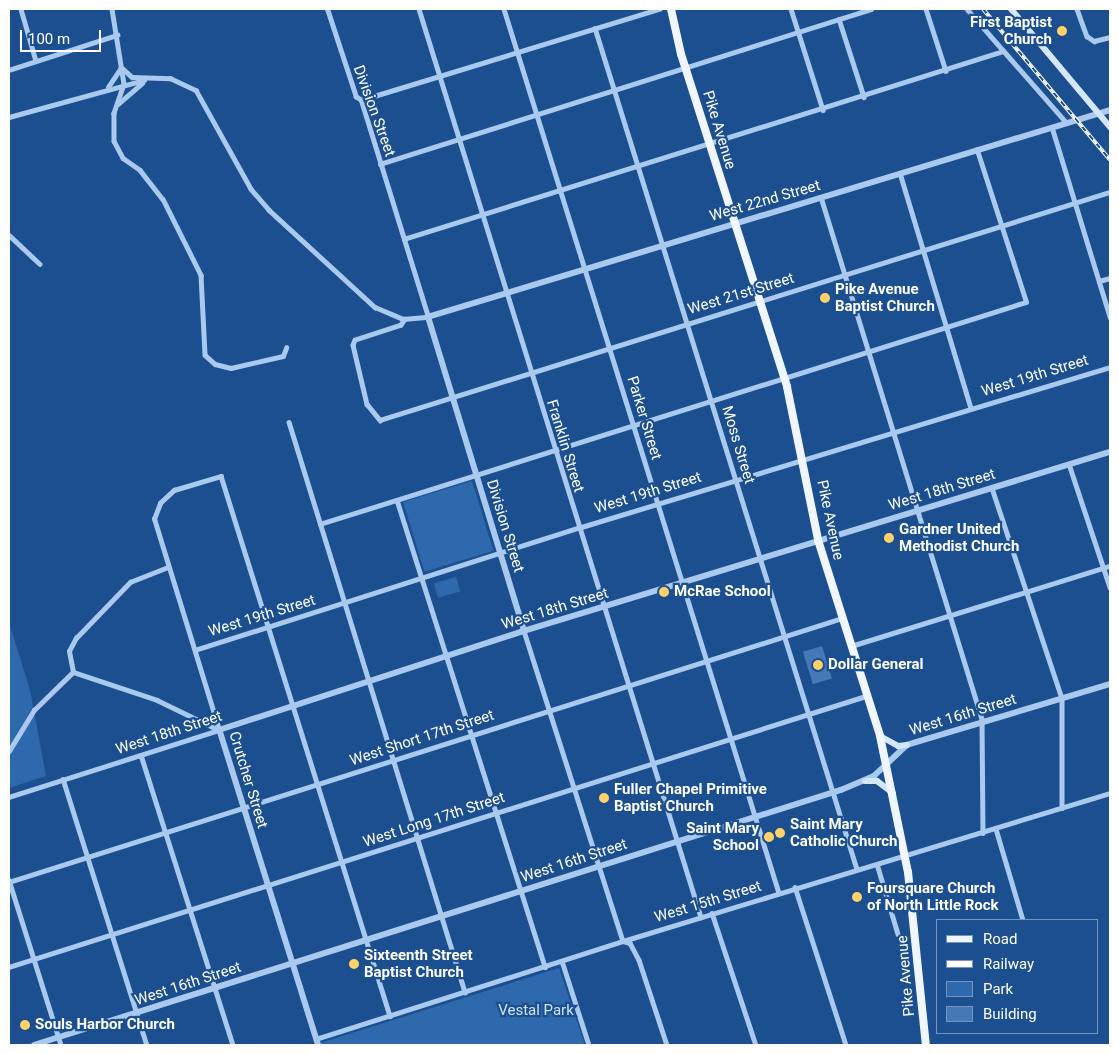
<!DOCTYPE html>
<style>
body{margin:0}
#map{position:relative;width:1119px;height:1054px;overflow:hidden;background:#1b4f8f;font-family:Roboto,sans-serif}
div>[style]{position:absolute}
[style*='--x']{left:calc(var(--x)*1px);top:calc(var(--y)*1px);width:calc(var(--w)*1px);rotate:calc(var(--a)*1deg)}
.green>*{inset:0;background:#2e69ad;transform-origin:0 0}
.building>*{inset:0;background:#4478b7;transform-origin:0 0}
.minor>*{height:4.5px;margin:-2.25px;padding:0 2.25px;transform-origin:2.25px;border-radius:2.25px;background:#a9c9ee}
.tertiary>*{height:5.5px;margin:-2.75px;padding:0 2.75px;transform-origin:2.75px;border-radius:2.75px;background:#a9c9ee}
.secondary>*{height:6px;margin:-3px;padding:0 3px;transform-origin:3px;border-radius:3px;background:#d6e6fa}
.primary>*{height:8px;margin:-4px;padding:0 4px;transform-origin:4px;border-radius:4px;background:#f0f6ff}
.rail>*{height:4px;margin-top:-2px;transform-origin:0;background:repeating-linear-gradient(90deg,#1b4f8f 0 5.5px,#fff 0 11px);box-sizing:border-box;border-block:1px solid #fff}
.dots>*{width:14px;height:14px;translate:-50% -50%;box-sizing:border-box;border:2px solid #1b4f8f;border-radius:50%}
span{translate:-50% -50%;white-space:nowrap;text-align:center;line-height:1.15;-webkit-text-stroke:4.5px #1b4f8f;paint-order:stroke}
.poi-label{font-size:15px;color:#fff;font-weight:700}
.right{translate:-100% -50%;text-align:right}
.left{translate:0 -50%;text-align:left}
.street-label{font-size:15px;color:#fff}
.park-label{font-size:15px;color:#cfe3fa}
.frame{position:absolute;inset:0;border:10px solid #fff;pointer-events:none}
.legend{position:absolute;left:936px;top:919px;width:162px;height:115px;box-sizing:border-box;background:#1b4f8f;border:1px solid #7695bc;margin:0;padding:6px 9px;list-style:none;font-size:15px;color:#fff}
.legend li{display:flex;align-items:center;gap:10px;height:25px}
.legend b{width:25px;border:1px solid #7695bc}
.scale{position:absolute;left:20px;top:30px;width:81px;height:22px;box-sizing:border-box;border:2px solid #fff;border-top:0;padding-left:6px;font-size:15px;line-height:18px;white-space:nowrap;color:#fff;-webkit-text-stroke:4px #1b4f8f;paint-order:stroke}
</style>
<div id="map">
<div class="green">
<i style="left:472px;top:481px;width:73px;height:72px;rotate:73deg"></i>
<i style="left:456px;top:577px;width:15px;height:23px;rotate:74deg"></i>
<i style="clip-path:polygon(9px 622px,30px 690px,46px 776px,9px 788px)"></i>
<i style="clip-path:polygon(559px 968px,585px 1045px,320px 1045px,320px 1043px)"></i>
</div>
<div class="building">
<i style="left:822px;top:646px;width:34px;height:20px;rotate:73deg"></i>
</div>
<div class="minor">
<i style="--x:21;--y:9;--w:54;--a:73.9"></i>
<i style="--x:112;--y:9;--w:76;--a:80.9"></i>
<i style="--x:124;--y:84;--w:31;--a:109"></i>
<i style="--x:114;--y:113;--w:28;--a:90"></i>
<i style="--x:114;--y:141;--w:19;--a:62"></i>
<i style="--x:123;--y:158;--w:21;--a:35"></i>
<i style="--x:140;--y:170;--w:37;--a:52"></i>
<i style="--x:163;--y:199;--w:85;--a:63.4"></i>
<i style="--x:201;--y:275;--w:80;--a:87.1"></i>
<i style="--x:205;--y:355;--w:13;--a:42"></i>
<i style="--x:215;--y:364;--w:16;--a:14"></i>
<i style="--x:231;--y:368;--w:53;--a:-13"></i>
<i style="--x:283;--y:356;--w:9;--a:-69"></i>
<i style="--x:419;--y:9;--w:951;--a:72.75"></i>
<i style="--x:504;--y:9;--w:926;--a:72.72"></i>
<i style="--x:791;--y:9;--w:106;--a:72.4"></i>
<i style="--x:926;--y:9;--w:65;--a:72.1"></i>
<i style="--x:967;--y:9;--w:150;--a:48.8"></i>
<i style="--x:1077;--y:9;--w:29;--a:70"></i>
<i style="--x:1087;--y:36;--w:9;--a:36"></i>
<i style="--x:1094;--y:41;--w:16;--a:-14"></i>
<i style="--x:839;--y:19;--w:82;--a:72.2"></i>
<i style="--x:595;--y:28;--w:881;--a:72.7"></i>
<i style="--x:121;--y:67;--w:15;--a:42"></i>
<i style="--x:132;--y:77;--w:38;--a:2"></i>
<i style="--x:170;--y:78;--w:29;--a:25"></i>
<i style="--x:196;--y:90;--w:113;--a:60.9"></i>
<i style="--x:251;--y:189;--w:28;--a:49"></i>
<i style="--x:269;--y:210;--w:144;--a:42.5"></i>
<i style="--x:375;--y:307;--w:30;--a:23"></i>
<i style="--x:403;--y:319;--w:25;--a:-5"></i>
<i style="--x:428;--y:317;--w:227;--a:-107.2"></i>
<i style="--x:361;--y:100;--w:6;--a:-149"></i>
<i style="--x:356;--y:97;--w:93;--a:-108.2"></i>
<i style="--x:9;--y:70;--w:114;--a:-18"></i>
<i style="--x:108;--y:87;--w:22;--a:-56"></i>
<i style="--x:361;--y:100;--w:312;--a:-17"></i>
<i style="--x:118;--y:104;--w:32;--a:-41"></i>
<i style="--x:9;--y:117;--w:140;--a:-15.3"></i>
<i style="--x:1052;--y:127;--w:199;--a:73"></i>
<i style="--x:380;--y:164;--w:515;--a:-17.52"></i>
<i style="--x:900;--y:173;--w:245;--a:73.2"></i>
<i style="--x:821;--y:197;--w:546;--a:72.86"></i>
<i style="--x:982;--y:719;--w:114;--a:89.5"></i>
<i style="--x:9;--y:235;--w:42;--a:43.1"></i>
<i style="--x:404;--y:239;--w:628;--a:-17.42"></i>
<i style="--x:1099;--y:281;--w:11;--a:-15"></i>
<i style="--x:405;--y:319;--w:7;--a:124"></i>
<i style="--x:401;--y:325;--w:48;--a:161.9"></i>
<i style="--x:355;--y:340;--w:5;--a:112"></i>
<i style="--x:353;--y:345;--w:61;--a:76.7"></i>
<i style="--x:367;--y:404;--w:21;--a:51"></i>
<i style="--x:380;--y:420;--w:765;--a:-17.35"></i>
<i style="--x:289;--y:422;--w:597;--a:72.84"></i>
<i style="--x:1069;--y:464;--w:130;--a:71.6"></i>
<i style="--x:992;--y:488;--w:221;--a:71.6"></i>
<i style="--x:1062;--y:698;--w:110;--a:90"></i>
<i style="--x:397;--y:500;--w:490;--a:72.4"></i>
<i style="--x:320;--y:524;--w:740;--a:-17.46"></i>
<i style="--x:1026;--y:302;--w:160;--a:-107.9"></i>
<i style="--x:524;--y:631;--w:325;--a:72.3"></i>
<i style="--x:623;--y:941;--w:7;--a:16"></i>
<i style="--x:630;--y:943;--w:19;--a:62"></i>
<i style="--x:639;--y:960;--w:89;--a:71.8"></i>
<i style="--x:851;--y:646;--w:271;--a:-17.2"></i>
<i style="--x:195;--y:650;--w:402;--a:-17.7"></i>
<i style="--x:578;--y:528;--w:556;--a:-16.84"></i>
<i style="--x:73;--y:672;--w:21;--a:-101"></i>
<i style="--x:69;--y:651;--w:15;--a:-62"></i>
<i style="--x:76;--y:638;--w:78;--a:-46"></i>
<i style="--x:130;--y:582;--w:41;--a:-21.5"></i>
<i style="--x:219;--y:730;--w:221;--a:-107.1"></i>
<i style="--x:154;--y:519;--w:17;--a:-69"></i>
<i style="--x:160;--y:503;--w:19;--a:-43"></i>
<i style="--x:174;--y:490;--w:49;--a:-16.6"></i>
<i style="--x:221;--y:476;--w:566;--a:72.62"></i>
<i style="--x:9;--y:751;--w:48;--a:-58.6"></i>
<i style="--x:34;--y:710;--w:54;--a:-44.3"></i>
<i style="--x:73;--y:672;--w:89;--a:18.4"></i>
<i style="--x:157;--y:700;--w:69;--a:25.8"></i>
<i style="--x:141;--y:755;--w:304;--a:72.4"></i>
<i style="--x:63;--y:779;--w:279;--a:72.5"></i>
<i style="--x:9;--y:797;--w:220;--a:-17.7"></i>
<i style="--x:996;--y:829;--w:95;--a:73.5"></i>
<i style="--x:877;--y:864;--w:73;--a:73.3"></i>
<i style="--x:9;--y:880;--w:173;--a:72.5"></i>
<i style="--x:9;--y:882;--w:874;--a:-17.58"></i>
<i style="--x:795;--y:887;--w:166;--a:72.1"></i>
<i style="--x:712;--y:913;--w:139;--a:71.6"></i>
<i style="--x:562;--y:961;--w:88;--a:72.2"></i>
<i style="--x:9;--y:967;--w:899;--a:-17.55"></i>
<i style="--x:316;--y:1039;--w:322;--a:-17.7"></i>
<i style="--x:623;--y:941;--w:509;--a:-16.9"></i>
</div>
<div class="tertiary">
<i style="--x:524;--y:631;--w:328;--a:-107"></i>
<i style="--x:428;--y:317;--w:713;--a:-16.88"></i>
<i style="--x:34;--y:1045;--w:846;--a:-17.54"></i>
<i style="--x:841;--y:790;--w:36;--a:-23"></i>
<i style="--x:874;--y:776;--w:45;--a:-43.2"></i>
<i style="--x:907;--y:745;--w:212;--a:-16.7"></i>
<i style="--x:318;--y:1045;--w:330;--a:-107.4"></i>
<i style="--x:219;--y:730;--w:321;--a:-18"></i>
<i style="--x:524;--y:631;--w:613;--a:-16.99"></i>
</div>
<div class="secondary">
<i style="--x:1011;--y:9;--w:154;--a:50"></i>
<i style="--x:880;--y:736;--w:21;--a:29"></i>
<i style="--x:898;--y:746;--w:9;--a:-6"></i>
<i style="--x:865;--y:781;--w:12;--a:0"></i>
<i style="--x:877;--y:781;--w:20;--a:37"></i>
</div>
<div class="primary">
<i style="--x:671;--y:9;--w:46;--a:77.5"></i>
<i style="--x:681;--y:54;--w:349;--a:72.3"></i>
<i style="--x:787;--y:387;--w:156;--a:78.5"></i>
<i style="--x:818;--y:540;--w:206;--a:72.4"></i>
<i style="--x:880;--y:736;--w:139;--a:78.4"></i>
<i style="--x:908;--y:872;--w:174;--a:84.1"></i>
</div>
<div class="rail">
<i style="--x:983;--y:9;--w:197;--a:49.9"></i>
</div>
<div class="dots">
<i style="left:1062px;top:31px;background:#ffd166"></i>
<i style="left:825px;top:298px;background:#ffd166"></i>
<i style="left:889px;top:538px;background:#ffd166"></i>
<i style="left:664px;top:592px;background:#ffd166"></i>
<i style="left:818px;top:665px;background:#ffd166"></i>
<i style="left:604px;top:798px;background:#ffd166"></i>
<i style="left:780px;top:833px;background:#ffd166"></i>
<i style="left:769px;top:837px;background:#ffd166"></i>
<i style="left:857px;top:897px;background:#ffd166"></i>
<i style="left:354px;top:964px;background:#ffd166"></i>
<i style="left:25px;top:1025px;background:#ffd166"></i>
</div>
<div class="poi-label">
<span class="right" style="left:1052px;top:31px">First Baptist<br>Church</span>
<span class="left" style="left:835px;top:298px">Pike Avenue<br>Baptist Church</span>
<span class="left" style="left:899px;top:538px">Gardner United<br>Methodist Church</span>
<span class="left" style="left:674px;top:592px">McRae School</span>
<span class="left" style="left:828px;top:665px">Dollar General</span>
<span class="left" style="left:614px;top:798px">Fuller Chapel Primitive<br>Baptist Church</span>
<span class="left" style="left:790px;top:833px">Saint Mary<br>Catholic Church</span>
<span class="right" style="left:759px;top:837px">Saint Mary<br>School</span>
<span class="left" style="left:867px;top:897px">Foursquare Church<br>of North Little Rock</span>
<span class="left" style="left:364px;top:964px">Sixteenth Street<br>Baptist Church</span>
<span class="left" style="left:35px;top:1025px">Souls Harbor Church</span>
</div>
<div class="street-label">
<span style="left:374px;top:111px;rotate:70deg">Division Street</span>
<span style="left:719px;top:130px;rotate:73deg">Pike Avenue</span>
<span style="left:765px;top:201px;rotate:-16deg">West 22nd Street</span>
<span style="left:741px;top:294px;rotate:-17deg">West 21st Street</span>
<span style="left:1035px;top:376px;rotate:-17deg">West 19th Street</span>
<span style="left:644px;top:418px;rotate:73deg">Parker Street</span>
<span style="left:738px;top:445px;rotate:73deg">Moss Street</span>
<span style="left:565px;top:446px;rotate:73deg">Franklin Street</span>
<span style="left:942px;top:490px;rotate:-17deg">West 18th Street</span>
<span style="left:648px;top:493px;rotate:-17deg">West 19th Street</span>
<span style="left:830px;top:520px;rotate:78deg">Pike Avenue</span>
<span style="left:505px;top:526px;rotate:73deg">Division Street</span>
<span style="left:555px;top:609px;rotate:-17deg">West 18th Street</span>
<span style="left:262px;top:616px;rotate:-17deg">West 19th Street</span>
<span style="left:963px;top:715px;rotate:-17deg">West 16th Street</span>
<span style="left:169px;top:733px;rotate:-18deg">West 18th Street</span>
<span style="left:422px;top:738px;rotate:-18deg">West Short 17th Street</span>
<span style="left:248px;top:780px;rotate:73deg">Crutcher Street</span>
<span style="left:434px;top:820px;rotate:-18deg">West Long 17th Street</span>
<span style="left:574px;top:861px;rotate:-18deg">West 16th Street</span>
<span style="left:708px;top:902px;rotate:-17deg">West 15th Street</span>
<span style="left:906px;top:976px;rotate:-95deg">Pike Avenue</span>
<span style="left:188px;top:984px;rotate:-18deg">West 16th Street</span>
</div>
<div class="park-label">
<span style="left:536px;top:1011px">Vestal Park</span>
</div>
<div class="frame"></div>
<ul class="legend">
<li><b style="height:6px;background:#f0f6ff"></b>Road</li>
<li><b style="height:6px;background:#fff"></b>Railway</li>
<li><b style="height:14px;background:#2e69ad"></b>Park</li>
<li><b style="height:14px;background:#4478b7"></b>Building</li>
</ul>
<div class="scale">100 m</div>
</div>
